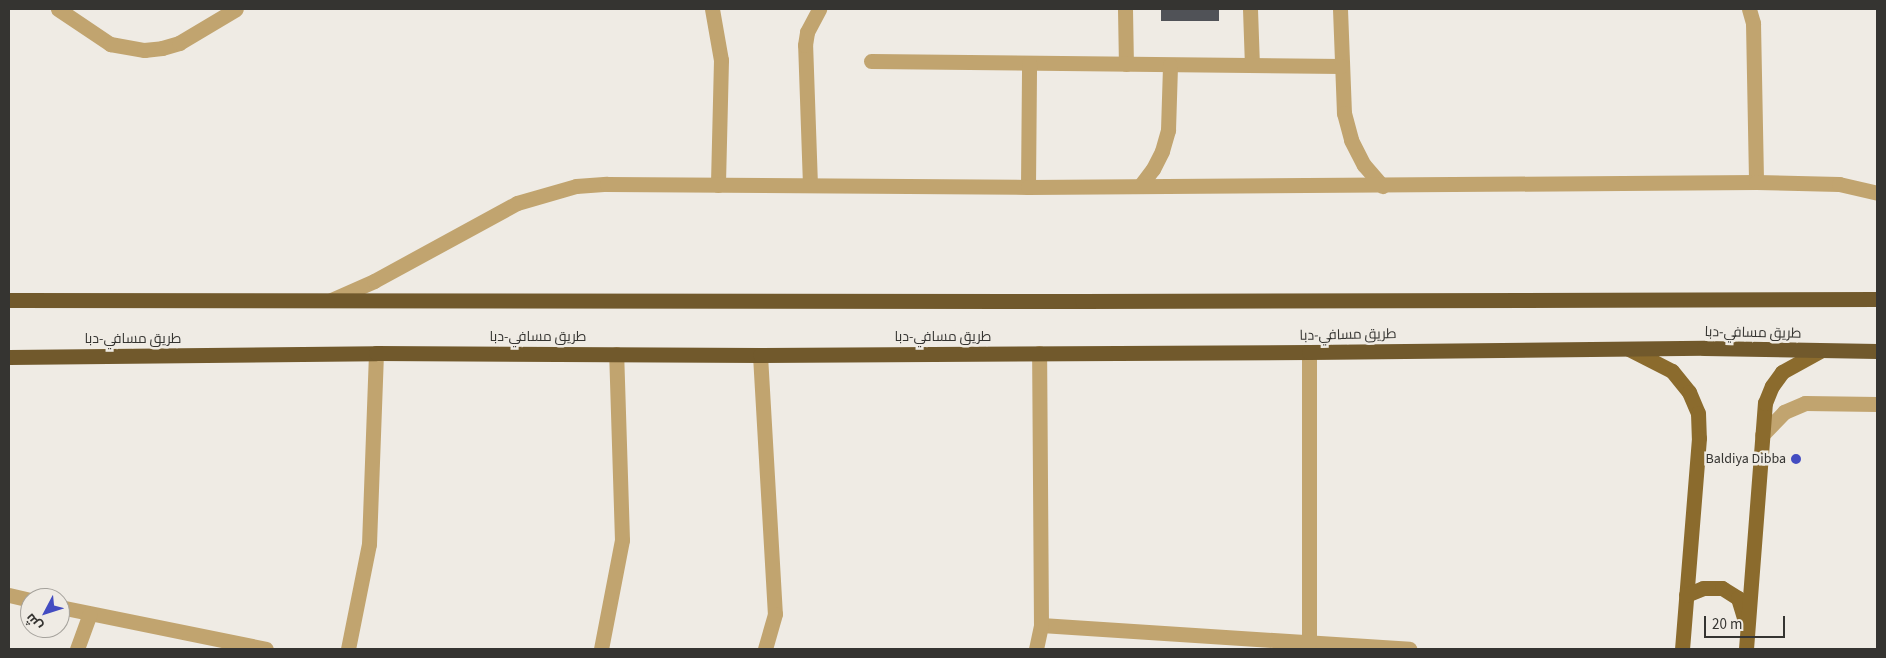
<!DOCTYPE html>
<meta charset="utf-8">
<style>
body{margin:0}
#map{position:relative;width:1886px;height:658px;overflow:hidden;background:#efebe4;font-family:"Source Sans 3",Cairo,sans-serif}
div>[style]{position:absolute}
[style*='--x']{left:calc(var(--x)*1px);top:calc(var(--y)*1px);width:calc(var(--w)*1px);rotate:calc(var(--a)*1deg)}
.building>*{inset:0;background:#505257;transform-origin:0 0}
.minor>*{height:15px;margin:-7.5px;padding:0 7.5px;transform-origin:7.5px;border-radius:7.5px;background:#c1a46f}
.major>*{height:15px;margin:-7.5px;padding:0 7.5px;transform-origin:7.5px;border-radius:7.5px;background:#8b6b2d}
.highway>*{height:15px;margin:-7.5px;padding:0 7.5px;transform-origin:7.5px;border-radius:7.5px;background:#71592c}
.dots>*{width:14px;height:14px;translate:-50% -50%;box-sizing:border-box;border:2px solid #efebe4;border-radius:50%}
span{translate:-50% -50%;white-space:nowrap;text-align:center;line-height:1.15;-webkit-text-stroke:5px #efebe4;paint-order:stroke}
.street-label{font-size:14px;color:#353431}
.poi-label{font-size:14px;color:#353431}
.right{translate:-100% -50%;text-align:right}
.frame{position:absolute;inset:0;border:10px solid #353431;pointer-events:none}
.north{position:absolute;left:20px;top:588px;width:50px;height:50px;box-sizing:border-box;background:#efebe4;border:1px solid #a5a29c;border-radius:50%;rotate:230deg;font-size:14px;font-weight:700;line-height:20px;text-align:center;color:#353431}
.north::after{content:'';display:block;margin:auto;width:18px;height:22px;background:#434cc1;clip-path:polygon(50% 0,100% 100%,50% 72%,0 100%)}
.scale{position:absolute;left:1704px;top:616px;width:81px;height:22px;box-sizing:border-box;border:2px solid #353431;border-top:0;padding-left:6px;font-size:15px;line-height:18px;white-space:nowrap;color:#353431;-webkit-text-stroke:4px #efebe4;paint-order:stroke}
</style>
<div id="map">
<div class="building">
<i style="left:1161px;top:9px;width:58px;height:12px"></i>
</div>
<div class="minor">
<i style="--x:58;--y:9;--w:63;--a:33.9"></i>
<i style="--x:110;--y:44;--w:35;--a:10"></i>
<i style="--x:144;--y:50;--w:18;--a:-6"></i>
<i style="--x:162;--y:48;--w:18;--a:-16"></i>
<i style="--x:179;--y:43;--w:66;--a:-30.8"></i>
<i style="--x:712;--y:9;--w:52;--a:80"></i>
<i style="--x:721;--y:60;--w:125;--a:91.4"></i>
<i style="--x:1125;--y:9;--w:55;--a:89"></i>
<i style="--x:1250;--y:9;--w:56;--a:88"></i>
<i style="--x:1340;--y:9;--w:104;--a:87.8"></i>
<i style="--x:1344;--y:113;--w:28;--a:75"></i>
<i style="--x:1351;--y:140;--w:28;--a:63"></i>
<i style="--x:1364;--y:165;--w:28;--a:49"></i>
<i style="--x:1749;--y:9;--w:15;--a:74"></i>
<i style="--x:1753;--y:23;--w:159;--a:88.9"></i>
<i style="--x:871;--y:61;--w:470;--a:0.6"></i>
<i style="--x:810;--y:185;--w:140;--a:-92"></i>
<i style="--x:805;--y:45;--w:13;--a:-81"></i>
<i style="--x:807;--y:32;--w:26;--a:-62"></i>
<i style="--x:1140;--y:186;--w:21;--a:-53"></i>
<i style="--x:1153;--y:169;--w:20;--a:-63"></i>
<i style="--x:1162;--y:151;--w:22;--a:-74"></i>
<i style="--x:1168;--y:130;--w:65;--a:-88.2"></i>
<i style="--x:1028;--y:187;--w:124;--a:-89.5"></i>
<i style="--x:331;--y:300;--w:47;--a:-23.8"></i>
<i style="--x:374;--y:281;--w:163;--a:-28.6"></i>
<i style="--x:517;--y:203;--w:61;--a:-16.1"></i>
<i style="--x:576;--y:186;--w:31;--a:-4"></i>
<i style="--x:607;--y:184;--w:421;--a:0.4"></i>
<i style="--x:1028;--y:187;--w:728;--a:-0.39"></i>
<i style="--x:1756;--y:182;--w:83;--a:1.4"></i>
<i style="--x:1839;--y:184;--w:39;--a:13"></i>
<i style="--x:760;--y:355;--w:259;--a:86.7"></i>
<i style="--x:775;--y:614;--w:36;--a:106"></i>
<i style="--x:1762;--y:435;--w:32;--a:-46"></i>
<i style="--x:1784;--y:412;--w:23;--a:-23"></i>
<i style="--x:1805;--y:403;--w:72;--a:0.8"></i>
<i style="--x:9;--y:595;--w:22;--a:13"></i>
<i style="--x:60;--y:607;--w:210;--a:11.5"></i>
<i style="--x:1041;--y:625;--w:369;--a:3.7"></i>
<i style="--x:77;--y:649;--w:37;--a:-70"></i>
<i style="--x:348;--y:649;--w:107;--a:-78.7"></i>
<i style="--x:369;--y:544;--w:191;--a:-87.9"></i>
<i style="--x:601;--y:649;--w:111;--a:-79.1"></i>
<i style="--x:622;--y:540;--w:186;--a:-91.8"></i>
<i style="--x:1036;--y:649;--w:25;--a:-78"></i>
<i style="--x:1041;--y:625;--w:272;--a:-90.4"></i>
<i style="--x:1307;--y:649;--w:7;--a:-74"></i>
<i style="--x:1309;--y:642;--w:290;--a:-90"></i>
</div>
<div class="major">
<i style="--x:1629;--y:349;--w:48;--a:27.1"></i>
<i style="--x:1672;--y:371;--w:27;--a:51"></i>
<i style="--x:1689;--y:392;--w:23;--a:67"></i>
<i style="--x:1698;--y:413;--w:25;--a:88"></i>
<i style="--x:1699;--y:438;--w:212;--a:94.6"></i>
<i style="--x:1686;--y:595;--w:18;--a:-22"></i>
<i style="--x:1703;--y:588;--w:19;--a:0"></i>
<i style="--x:1722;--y:588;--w:19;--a:32"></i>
<i style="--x:1738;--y:598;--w:24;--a:73"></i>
<i style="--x:1746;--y:649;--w:247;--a:-85.6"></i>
<i style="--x:1765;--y:403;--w:18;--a:-68"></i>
<i style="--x:1772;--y:386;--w:17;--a:-54"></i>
<i style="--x:1782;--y:372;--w:43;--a:-28.9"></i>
</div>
<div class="highway">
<i style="--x:9;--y:300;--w:1073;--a:0.05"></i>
<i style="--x:1082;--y:301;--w:795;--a:-0.14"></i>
<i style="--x:9;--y:357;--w:367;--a:-0.6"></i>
<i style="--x:376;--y:353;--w:384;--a:0.3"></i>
<i style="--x:760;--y:355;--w:549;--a:-0.31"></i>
<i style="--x:1309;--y:352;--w:395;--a:-0.6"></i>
<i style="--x:1704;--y:348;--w:173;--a:1"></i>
</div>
<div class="dots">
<i style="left:1796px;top:459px;background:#434cc1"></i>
</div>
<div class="street-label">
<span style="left:1753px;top:333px;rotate:1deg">طريق مسافي-دبا</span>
<span style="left:1348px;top:335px;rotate:-1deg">طريق مسافي-دبا</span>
<span style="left:538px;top:337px">طريق مسافي-دبا</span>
<span style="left:943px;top:337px">طريق مسافي-دبا</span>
<span style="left:133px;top:339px">طريق مسافي-دبا</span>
</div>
<div class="poi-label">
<span class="right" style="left:1786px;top:459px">Baldiya Dibba</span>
</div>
<div class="frame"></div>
<div class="north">ش</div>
<div class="scale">20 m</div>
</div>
